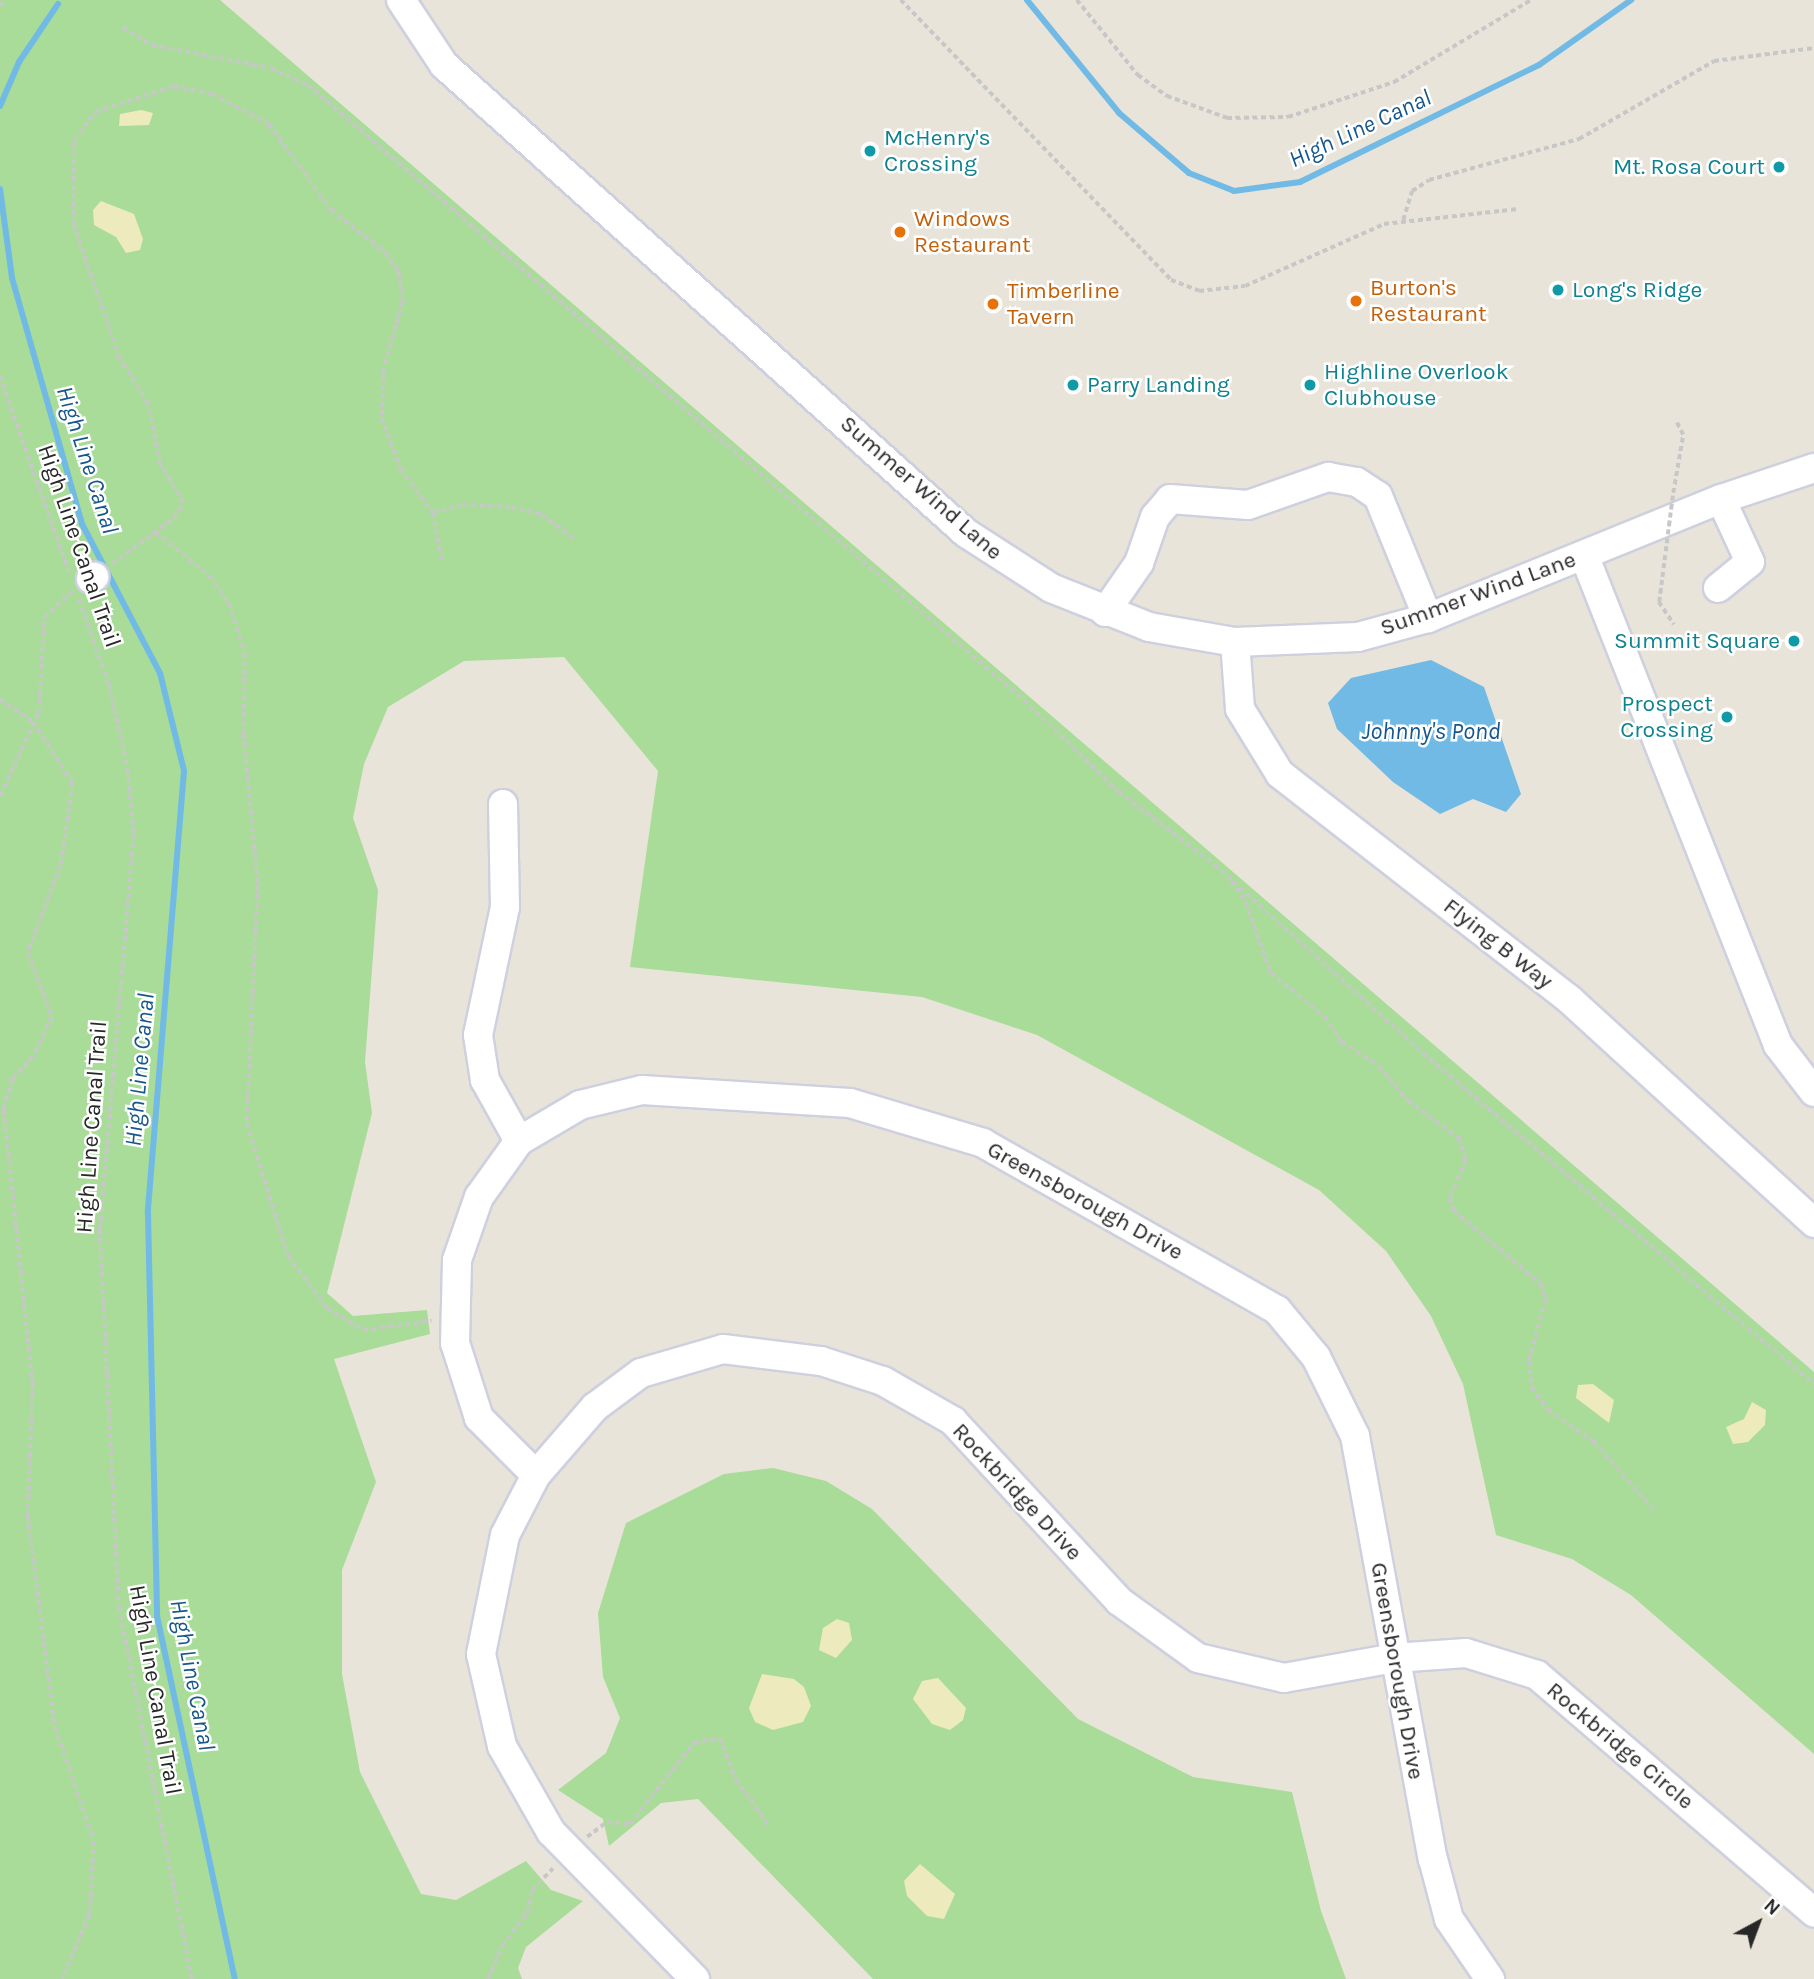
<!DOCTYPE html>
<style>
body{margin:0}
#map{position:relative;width:1814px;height:1979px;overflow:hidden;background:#e9e4d9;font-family:Karla,sans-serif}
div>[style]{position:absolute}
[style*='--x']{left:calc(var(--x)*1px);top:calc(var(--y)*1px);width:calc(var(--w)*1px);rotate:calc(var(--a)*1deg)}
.green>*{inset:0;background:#a8dc98}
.sand>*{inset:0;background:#edebbd}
.water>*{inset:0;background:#71bae5}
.stream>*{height:6px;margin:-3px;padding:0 3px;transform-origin:3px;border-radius:3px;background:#71bae5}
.path>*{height:3.5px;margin-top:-1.75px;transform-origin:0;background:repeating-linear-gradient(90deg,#c7c7c7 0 5px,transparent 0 8.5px)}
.roads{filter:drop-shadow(2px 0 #ced0df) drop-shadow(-2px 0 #ced0df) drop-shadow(0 2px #ced0df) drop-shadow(0 -2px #ced0df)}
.minor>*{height:28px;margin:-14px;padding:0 14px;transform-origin:14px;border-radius:14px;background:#fff}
.path-bridge>*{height:3.5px;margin-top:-1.75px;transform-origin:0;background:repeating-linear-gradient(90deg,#c7c7c7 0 5px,transparent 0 8.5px)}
.dots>*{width:19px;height:19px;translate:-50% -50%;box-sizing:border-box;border:4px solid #fff;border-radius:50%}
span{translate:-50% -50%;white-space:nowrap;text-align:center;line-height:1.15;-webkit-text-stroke:5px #fff;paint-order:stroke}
.culture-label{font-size:23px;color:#0d838f}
.left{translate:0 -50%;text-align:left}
.right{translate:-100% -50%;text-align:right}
.food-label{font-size:23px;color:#c56008}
.street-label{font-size:23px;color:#272727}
.water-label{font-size:24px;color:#15568c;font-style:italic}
.north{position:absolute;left:1723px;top:1888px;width:70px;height:70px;-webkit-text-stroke:5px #fff;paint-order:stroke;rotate:41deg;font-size:19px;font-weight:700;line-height:28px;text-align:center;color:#272727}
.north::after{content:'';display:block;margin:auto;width:24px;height:32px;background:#272727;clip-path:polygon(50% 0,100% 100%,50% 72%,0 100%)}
</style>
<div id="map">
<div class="green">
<i style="clip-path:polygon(0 0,220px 0,1814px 1372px,1814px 1754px,1631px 1595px,1572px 1559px,1496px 1535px,1463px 1384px,1431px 1316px,1386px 1251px,1319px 1190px,1037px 1035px,922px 997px,630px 967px,658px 771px,564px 657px,464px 661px,388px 707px,364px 764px,353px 818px,378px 890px,365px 1062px,372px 1113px,327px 1293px,353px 1316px,427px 1310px,430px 1334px,334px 1359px,376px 1482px,342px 1570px,342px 1674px,360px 1772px,421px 1894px,456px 1900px,526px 1861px,551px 1890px,583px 1901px,526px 1947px,518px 1968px,522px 1979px,0 1979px)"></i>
<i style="clip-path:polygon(773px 1468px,826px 1481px,872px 1509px,1078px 1719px,1193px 1777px,1292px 1792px,1321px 1911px,1346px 1979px,873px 1979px,698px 1799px,661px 1803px,609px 1846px,603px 1819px,558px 1790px,606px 1753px,620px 1718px,603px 1677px,598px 1613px,626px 1523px,724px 1474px)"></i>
</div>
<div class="sand">
<i style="clip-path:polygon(141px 110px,153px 113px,149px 125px,119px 126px,120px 114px)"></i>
<i style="clip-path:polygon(101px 201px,134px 214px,143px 239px,140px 250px,126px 253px,116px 237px,94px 225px,93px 210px)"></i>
<i style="clip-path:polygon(1593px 1384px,1614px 1400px,1609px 1423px,1576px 1398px,1578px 1385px)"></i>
<i style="clip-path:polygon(1752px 1402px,1766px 1410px,1765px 1425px,1748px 1442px,1733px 1444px,1726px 1427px,1744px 1419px)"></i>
<i style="clip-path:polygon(837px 1619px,849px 1623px,852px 1640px,836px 1658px,819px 1650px,823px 1628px)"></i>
<i style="clip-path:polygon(762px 1674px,794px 1679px,804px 1687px,811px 1706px,803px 1722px,773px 1730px,755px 1722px,749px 1708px)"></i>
<i style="clip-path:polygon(938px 1678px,966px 1708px,963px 1720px,950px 1730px,932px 1724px,913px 1699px,922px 1681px)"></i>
<i style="clip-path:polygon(920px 1864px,955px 1894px,944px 1919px,927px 1916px,907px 1896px,904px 1881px)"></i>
</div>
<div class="water">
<i style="clip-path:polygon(1431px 660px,1484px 687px,1521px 794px,1506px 812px,1473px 799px,1440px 814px,1393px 782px,1337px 729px,1328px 703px,1351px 678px)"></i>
</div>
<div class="stream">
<i style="--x:1027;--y:0;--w:146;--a:50.8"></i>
<i style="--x:1119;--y:113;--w:92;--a:40.6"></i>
<i style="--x:1189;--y:173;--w:48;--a:21.8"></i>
<i style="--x:1234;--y:191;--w:67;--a:-7.8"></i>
<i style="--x:1300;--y:182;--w:266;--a:-26.1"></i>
<i style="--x:1539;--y:65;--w:113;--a:-35.2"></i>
<i style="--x:0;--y:106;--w:48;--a:-66.6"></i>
<i style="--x:19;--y:62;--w:70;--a:-56.1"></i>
<i style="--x:0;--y:189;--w:90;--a:82.3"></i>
<i style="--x:12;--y:278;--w:256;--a:74.1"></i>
<i style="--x:82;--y:524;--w:168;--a:62.4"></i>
<i style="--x:160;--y:673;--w:101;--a:76.2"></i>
<i style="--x:184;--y:771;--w:443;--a:94.7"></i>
<i style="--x:148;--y:1213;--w:403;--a:88.7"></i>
<i style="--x:157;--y:1616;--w:371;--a:77.9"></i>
</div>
<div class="path">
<i style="--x:901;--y:0;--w:389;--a:46"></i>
<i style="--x:1171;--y:280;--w:30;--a:21"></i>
<i style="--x:1199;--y:291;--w:46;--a:-6.2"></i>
<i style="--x:1245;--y:286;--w:152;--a:-24"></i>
<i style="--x:1384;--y:224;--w:135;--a:-6.4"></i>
<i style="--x:1077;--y:0;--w:97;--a:50.9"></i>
<i style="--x:1138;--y:75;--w:36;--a:36"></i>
<i style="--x:1167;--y:96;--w:64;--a:20.1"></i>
<i style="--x:1227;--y:118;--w:61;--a:-0.9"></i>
<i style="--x:1288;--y:117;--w:112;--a:-18.3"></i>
<i style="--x:1394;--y:82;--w:160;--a:-30.9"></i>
<i style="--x:0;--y:6;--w:8;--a:-50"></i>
<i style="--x:123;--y:27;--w:34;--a:32"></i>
<i style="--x:152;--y:45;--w:121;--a:10.9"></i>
<i style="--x:271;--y:68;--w:41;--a:24.7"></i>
<i style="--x:308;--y:85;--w:944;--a:40.66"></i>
<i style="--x:1024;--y:700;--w:132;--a:44.1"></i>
<i style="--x:1119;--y:792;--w:121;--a:37.2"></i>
<i style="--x:1215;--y:865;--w:290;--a:42.1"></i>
<i style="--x:1430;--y:1059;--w:503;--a:40.24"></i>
<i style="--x:1403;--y:220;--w:30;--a:-73"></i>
<i style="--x:1412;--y:191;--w:20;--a:-33"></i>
<i style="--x:1429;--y:180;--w:156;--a:-15.3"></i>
<i style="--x:1579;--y:139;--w:156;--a:-30"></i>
<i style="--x:1714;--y:61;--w:101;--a:-7.4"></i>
<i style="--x:0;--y:376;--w:208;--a:70.6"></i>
<i style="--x:1673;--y:493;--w:59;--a:-80.2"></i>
<i style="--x:1683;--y:435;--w:16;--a:-117"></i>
<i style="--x:433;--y:513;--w:31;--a:-17"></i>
<i style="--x:463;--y:504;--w:48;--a:3.6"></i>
<i style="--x:511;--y:507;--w:32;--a:14"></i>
<i style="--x:542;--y:515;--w:39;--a:36"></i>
<i style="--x:156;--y:532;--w:70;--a:39.2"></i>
<i style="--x:210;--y:576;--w:33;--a:55"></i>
<i style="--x:229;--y:603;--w:52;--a:72.3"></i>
<i style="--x:245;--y:653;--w:81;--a:90.7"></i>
<i style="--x:244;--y:734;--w:153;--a:84.7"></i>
<i style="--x:258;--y:886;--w:237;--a:92.7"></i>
<i style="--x:247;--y:1123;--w:139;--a:72.9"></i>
<i style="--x:288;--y:1256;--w:65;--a:53.1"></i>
<i style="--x:327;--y:1308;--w:42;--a:31.4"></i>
<i style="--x:363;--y:1330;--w:69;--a:-7.5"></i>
<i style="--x:112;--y:564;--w:77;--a:-36.6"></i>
<i style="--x:174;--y:518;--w:17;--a:-59"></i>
<i style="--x:183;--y:503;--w:45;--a:-120.5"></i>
<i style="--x:160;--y:464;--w:61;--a:-101.3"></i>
<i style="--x:148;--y:404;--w:54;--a:-122.2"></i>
<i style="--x:119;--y:358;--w:142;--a:-108.9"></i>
<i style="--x:73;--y:224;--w:84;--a:-89.3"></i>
<i style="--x:74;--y:140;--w:35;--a:-53"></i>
<i style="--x:95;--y:112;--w:83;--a:-18.2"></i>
<i style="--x:174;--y:86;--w:39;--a:12"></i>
<i style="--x:212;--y:94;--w:64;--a:27.8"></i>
<i style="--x:269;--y:124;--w:106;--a:54.2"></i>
<i style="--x:331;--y:210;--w:70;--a:38"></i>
<i style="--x:386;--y:253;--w:23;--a:56"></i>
<i style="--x:399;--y:272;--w:30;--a:82"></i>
<i style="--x:403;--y:302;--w:69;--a:106.1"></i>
<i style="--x:384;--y:368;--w:50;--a:92.3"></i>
<i style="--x:382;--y:418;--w:54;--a:69.6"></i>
<i style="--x:401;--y:469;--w:54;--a:54"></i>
<i style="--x:433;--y:513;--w:49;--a:79.4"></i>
<i style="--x:79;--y:599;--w:91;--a:70.8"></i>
<i style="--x:109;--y:685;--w:86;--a:77.3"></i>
<i style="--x:128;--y:769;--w:66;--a:84.8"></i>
<i style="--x:134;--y:835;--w:396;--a:94.9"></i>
<i style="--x:100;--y:1230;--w:377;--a:87.1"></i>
<i style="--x:119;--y:1607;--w:379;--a:78.9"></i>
<i style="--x:1659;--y:602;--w:27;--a:56"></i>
<i style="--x:0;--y:699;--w:40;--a:34.9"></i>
<i style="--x:33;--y:722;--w:73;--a:56.7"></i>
<i style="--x:73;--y:783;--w:83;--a:98.3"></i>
<i style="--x:61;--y:865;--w:94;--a:110.6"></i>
<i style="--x:28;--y:953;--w:68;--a:69.4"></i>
<i style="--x:52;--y:1017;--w:44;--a:115.4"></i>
<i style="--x:33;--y:1057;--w:31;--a:132"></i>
<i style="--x:12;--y:1080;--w:31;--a:105"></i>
<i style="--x:4;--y:1110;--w:276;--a:84"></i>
<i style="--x:33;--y:1384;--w:132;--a:92.2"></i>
<i style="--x:28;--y:1516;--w:213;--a:82.7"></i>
<i style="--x:55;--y:1727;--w:120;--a:71.1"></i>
<i style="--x:94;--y:1841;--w:74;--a:93.1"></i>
<i style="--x:90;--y:1915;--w:70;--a:113.6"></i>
<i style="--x:0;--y:796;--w:93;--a:-65.1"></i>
<i style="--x:39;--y:712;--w:94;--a:-87"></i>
<i style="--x:44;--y:618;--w:39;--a:-44"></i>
<i style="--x:1231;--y:881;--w:26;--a:54"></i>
<i style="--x:1246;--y:902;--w:75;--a:70.6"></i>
<i style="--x:1271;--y:973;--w:70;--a:39.2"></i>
<i style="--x:1325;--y:1017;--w:30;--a:56"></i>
<i style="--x:1342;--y:1042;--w:44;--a:33"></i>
<i style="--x:1379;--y:1066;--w:45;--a:50.4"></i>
<i style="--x:1408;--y:1101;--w:63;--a:36"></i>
<i style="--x:1459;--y:1138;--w:23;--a:72"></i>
<i style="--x:1466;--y:1160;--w:41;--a:112.8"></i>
<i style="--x:1450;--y:1198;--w:14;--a:73"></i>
<i style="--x:1454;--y:1211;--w:114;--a:40"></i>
<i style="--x:1541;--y:1284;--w:16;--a:72"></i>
<i style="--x:1546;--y:1299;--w:64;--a:105.3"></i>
<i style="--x:1529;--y:1361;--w:26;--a:83"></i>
<i style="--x:1532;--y:1387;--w:28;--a:55"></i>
<i style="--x:1548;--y:1410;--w:56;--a:34.8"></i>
<i style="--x:1594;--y:1442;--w:95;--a:48.4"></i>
<i style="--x:587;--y:1837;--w:25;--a:-37"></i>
<i style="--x:607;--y:1822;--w:23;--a:5"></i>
<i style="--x:630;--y:1824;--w:103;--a:-51.7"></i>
<i style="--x:694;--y:1743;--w:26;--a:-11"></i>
<i style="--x:720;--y:1738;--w:44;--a:68.7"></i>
<i style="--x:736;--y:1779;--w:57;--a:54.9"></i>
<i style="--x:488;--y:1979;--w:36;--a:-67"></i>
<i style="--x:502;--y:1946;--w:41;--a:-52.9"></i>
<i style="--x:527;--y:1913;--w:24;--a:-78"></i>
<i style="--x:532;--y:1890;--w:30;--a:-46"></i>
</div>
<div class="roads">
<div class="minor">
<i style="--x:401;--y:0;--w:78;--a:56.5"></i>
<i style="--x:444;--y:65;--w:701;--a:41.88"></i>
<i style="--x:966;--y:533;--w:101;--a:32.9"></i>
<i style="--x:1051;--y:588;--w:105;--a:21.7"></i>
<i style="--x:1149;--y:627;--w:87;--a:9.9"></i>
<i style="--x:1235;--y:642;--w:123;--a:-2.3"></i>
<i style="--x:1358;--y:637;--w:73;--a:-15.2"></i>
<i style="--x:1428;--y:618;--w:316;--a:-22.1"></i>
<i style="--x:1721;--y:499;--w:98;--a:-18.4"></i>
<i style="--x:1584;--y:555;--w:527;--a:68.4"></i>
<i style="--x:1778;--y:1045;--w:59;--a:52.5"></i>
<i style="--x:91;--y:579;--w:4;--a:-34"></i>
<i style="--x:1718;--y:588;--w:41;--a:-39.1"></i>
<i style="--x:1750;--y:562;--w:69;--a:-114.7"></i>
<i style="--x:1105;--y:612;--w:60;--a:-55.2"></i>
<i style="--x:1139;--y:563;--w:49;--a:-70.8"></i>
<i style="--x:1155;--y:517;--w:23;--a:-50"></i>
<i style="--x:1170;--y:499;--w:78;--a:4.4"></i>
<i style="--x:1248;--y:505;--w:85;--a:-19.3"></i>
<i style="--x:1328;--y:477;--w:29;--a:10"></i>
<i style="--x:1357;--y:482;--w:25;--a:34"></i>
<i style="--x:1378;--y:496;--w:132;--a:67.7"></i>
<i style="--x:1235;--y:642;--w:67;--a:85.7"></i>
<i style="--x:1240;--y:709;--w:76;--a:58.4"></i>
<i style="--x:1280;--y:774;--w:366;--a:37.9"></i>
<i style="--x:1569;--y:999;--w:332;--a:42.4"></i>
<i style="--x:503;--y:804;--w:103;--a:88.9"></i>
<i style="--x:505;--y:907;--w:131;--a:101.9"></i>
<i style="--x:478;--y:1035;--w:46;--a:81.2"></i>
<i style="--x:485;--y:1080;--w:70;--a:60.9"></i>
<i style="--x:536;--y:1475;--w:81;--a:-135"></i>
<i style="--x:479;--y:1418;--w:79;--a:-107.7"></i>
<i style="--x:455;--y:1343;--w:83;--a:-88.6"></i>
<i style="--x:457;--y:1260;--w:67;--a:-70.8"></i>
<i style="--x:479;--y:1197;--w:69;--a:-54.5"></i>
<i style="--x:519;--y:1141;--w:71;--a:-30.5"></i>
<i style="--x:580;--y:1105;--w:64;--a:-13.6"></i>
<i style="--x:642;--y:1090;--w:208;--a:3.6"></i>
<i style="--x:850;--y:1103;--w:139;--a:16.7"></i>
<i style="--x:983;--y:1143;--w:338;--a:29.6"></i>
<i style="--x:1277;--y:1310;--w:61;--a:50.3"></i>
<i style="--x:1316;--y:1357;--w:88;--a:63.7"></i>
<i style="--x:1355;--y:1436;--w:430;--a:79.6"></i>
<i style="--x:1433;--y:1859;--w:62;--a:75.1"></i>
<i style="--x:1449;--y:1919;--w:73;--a:55.7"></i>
<i style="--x:695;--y:1979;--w:206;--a:-134.4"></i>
<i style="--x:551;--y:1832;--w:99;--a:-119.7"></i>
<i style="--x:502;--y:1746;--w:94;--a:-102.9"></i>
<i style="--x:481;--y:1654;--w:121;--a:-78.6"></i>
<i style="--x:505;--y:1535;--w:68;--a:-62.7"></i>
<i style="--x:536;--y:1475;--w:90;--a:-49.1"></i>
<i style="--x:595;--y:1407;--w:57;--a:-36.5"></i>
<i style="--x:641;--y:1373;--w:85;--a:-16.3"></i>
<i style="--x:723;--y:1349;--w:99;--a:7"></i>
<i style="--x:821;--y:1361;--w:65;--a:17.9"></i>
<i style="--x:883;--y:1381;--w:81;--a:29.7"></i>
<i style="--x:953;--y:1421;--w:245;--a:47.3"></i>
<i style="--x:1119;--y:1601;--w:97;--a:35.8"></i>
<i style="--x:1198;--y:1658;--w:88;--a:13.1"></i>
<i style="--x:1284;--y:1678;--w:112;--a:-10.3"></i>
<i style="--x:1394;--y:1658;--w:72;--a:-4"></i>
<i style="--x:1466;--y:1653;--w:74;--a:17.2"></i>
<i style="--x:1537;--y:1675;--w:365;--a:40.6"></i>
</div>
</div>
<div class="path-bridge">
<i style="--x:1659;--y:602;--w:110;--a:-82.7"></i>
</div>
<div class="dots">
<i style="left:870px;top:151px;background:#0f9aa8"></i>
<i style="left:1779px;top:167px;background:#0f9aa8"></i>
<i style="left:900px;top:232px;background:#e8710a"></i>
<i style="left:1558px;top:290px;background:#0f9aa8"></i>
<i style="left:1356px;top:301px;background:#e8710a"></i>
<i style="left:993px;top:304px;background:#e8710a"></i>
<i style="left:1073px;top:385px;background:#0f9aa8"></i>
<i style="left:1310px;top:385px;background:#0f9aa8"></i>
<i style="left:1794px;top:641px;background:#0f9aa8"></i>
<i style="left:1727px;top:717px;background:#0f9aa8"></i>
</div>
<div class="culture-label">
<span class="left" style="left:884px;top:151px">McHenry's<br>Crossing</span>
<span class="right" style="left:1765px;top:167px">Mt. Rosa Court</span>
<span class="left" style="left:1572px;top:290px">Long's Ridge</span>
<span class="left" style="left:1324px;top:385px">Highline Overlook<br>Clubhouse</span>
<span class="left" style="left:1087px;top:385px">Parry Landing</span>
<span class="right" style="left:1780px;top:641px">Summit Square</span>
<span class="right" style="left:1713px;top:717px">Prospect<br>Crossing</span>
</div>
<div class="food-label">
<span class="left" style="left:914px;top:232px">Windows<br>Restaurant</span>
<span class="left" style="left:1370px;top:301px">Burton's<br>Restaurant</span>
<span class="left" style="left:1007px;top:304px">Timberline<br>Tavern</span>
</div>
<div class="street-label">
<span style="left:921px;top:488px;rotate:41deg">Summer Wind Lane</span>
<span style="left:79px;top:546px;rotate:71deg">High Line Canal Trail</span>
<span style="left:1478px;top:594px;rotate:-20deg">Summer Wind Lane</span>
<span style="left:1498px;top:944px;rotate:38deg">Flying B Way</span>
<span style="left:92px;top:1127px;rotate:-86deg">High Line Canal Trail</span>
<span style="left:1085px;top:1201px;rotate:29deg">Greensborough Drive</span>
<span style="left:1017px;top:1492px;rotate:47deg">Rockbridge Drive</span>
<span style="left:1397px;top:1671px;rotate:80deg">Greensborough Drive</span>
<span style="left:155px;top:1690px;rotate:80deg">High Line Canal Trail</span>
<span style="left:1620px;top:1746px;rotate:40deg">Rockbridge Circle</span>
</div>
<div class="water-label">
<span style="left:1360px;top:129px;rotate:-25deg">High Line Canal</span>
<span style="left:87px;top:460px;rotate:72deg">High Line Canal</span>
<span style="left:1431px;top:732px">Johnny's Pond</span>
<span style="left:140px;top:1070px;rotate:-85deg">High Line Canal</span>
<span style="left:192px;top:1675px;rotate:79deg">High Line Canal</span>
</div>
<div class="north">N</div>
</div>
